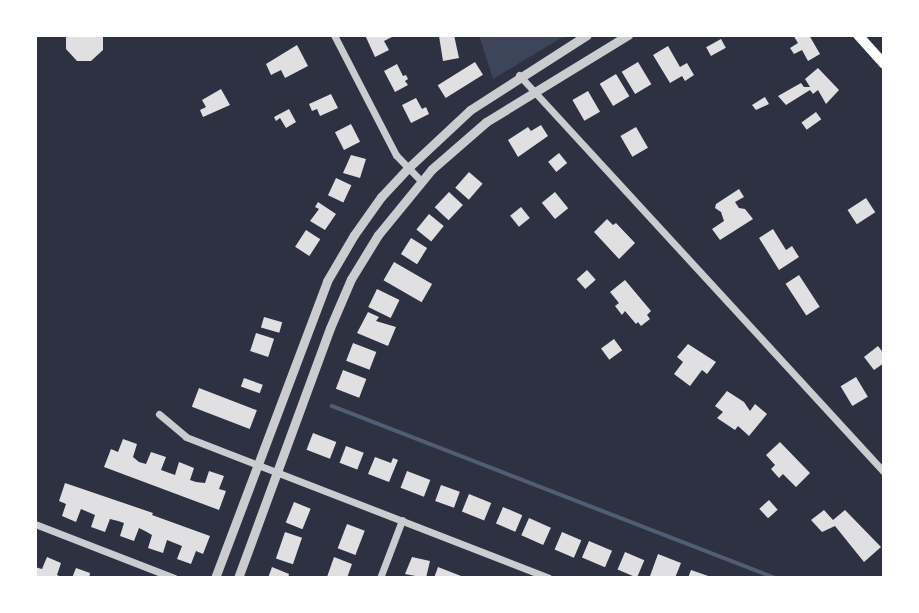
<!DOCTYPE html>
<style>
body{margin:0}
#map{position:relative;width:919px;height:613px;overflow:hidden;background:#2d3142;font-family:Raleway,sans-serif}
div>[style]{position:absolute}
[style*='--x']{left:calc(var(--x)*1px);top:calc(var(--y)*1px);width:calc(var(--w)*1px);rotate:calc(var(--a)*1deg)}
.green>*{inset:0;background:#3c4559}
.stream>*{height:3.5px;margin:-1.75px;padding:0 1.75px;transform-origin:1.75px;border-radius:1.75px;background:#4f5d75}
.building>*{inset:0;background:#e0e0e3;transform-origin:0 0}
.minor>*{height:7px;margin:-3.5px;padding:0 3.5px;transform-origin:3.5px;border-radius:3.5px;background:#caccd0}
.tertiary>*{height:9px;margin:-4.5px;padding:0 4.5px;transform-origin:4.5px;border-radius:4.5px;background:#caccd0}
.secondary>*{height:10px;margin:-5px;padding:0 5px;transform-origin:5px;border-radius:5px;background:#fff}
span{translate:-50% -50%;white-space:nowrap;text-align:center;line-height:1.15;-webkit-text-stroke:6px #fff;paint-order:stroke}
.frame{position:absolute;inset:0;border:37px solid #fff;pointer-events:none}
</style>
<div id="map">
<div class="green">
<i style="clip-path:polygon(479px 35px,566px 35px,493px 79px)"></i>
</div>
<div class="stream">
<i style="--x:332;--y:406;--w:476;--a:21.2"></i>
</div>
<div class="building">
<i style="clip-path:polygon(66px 35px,103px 35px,103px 50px,91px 61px,77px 61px,66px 49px)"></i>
<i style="clip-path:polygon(365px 35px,396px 35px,384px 41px,389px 50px,375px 57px)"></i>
<i style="clip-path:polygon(454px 35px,459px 58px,443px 61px,439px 36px)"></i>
<i style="clip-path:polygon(793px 35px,809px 35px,820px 54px,808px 61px,802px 50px,794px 54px,790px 48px,798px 43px)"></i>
<i style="left:721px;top:39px;width:10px;height:17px;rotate:61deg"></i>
<i style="clip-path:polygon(297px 45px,308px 66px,285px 78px,281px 70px,271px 75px,266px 64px)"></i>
<i style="clip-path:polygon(668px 46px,680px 67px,687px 63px,694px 75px,685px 81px,682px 76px,670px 83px,653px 55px)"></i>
<i style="left:475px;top:62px;width:15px;height:44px;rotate:58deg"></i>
<i style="left:638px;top:62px;width:26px;height:19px;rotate:59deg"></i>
<i style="clip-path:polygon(397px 64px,403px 76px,406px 75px,408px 79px,405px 81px,408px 85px,395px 92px,384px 71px)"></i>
<i style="clip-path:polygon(818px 68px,839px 90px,826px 104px,818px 90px,813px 94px,810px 90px,786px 105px,778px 96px,801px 83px,804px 87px,810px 87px,805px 79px)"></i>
<i style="left:616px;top:74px;width:26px;height:19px;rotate:59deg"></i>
<i style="clip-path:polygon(221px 89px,230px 105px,203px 117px,200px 110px,206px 107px,202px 100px)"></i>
<i style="left:588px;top:91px;width:24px;height:18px;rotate:60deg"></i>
<i style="clip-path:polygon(331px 94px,338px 108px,320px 116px,317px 109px,312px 111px,309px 104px)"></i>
<i style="clip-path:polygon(765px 97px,769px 104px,756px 110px,752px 105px)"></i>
<i style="clip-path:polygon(416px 98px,422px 109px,426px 107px,429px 114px,411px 123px,402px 105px)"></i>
<i style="clip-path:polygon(289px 109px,296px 122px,286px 128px,280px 118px,276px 121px,274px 117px)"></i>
<i style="left:816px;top:112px;width:9px;height:18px;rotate:54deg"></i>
<i style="left:351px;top:124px;width:20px;height:18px;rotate:63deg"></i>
<i style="clip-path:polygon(541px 125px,548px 136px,518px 157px,508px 140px,528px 127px,531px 131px)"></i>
<i style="left:636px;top:127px;width:24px;height:18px;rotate:60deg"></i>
<i style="left:559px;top:153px;width:13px;height:14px;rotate:51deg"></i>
<i style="clip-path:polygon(351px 155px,366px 159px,360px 178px,343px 173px)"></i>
<i style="left:469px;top:172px;width:18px;height:21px;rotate:41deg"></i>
<i style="left:336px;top:178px;width:17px;height:19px;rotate:25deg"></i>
<i style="clip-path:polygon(739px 189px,744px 197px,735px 202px,739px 208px,745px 209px,753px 219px,720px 240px,712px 229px,724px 221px,721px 212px,715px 208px,716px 204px)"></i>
<i style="left:449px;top:192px;width:19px;height:21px;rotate:43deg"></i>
<i style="left:555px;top:192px;width:21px;height:17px;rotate:51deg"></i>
<i style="left:866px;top:198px;width:17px;height:22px;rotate:57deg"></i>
<i style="clip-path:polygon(318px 202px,336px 214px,325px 230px,310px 221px,319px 209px,315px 207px)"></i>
<i style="left:521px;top:207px;width:14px;height:14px;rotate:51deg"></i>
<i style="left:429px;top:214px;width:19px;height:20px;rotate:39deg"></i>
<i style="clip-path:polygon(607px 219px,613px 225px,616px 223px,635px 243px,619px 259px,594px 232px)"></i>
<i style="clip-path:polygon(773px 229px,786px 250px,792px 246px,799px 257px,779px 270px,759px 238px)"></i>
<i style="left:306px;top:230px;width:17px;height:20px;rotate:33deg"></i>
<i style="left:411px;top:238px;width:19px;height:19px;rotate:32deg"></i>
<i style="left:394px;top:262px;width:44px;height:21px;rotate:30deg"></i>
<i style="left:587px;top:270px;width:13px;height:14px;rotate:48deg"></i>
<i style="left:799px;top:275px;width:38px;height:16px;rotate:57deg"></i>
<i style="clip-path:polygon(625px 280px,651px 311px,647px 315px,650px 319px,641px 326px,638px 322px,636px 324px,625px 311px,622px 315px,615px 306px,619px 303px,610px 292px)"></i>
<i style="left:377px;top:289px;width:25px;height:20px;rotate:26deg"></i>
<i style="clip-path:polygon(368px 312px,379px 317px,376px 321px,396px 327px,388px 346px,357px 333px)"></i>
<i style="left:264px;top:317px;width:19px;height:11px;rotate:16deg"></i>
<i style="left:256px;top:333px;width:19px;height:19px;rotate:18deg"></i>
<i style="left:614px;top:339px;width:14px;height:16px;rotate:54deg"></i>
<i style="left:353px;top:343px;width:25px;height:19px;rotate:21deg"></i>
<i style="clip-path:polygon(688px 344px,716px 362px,707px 374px,702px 370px,690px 386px,674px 374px,683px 362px,677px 357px)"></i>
<i style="clip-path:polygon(878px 346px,884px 354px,884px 363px,874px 370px,864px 357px)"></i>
<i style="left:343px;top:370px;width:25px;height:20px;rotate:21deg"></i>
<i style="left:856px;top:377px;width:23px;height:18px;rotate:59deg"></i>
<i style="left:244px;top:378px;width:20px;height:9px;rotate:20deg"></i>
<i style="left:199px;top:388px;width:62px;height:20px;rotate:21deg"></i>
<i style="clip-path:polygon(727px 391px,744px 402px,750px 411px,755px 404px,767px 414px,749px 436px,738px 426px,735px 430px,717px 418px,723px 412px,715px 406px)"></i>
<i style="left:313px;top:433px;width:25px;height:18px;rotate:21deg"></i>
<i style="clip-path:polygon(123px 439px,137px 444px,133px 457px,139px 462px,146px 464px,151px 452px,166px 457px,161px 470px,175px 475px,179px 462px,194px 468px,190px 480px,196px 482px,205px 483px,209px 471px,224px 476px,219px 489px,226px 491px,219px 510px,104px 467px,111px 449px,118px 452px)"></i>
<i style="clip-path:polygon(780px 442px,810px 473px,796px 487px,783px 474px,779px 478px,771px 469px,775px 465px,766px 455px)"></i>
<i style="left:346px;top:446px;width:19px;height:18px;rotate:21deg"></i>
<i style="clip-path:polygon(375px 457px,391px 463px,393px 458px,398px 460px,389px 482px,368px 474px)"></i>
<i style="left:407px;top:471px;width:25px;height:18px;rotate:21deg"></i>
<i style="clip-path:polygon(65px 483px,153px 513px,152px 515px,210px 536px,203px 554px,196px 551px,191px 564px,177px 559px,182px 546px,167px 540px,163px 553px,148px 548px,152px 535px,145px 531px,139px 528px,134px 541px,120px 536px,124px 523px,118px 521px,110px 519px,105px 532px,91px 527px,95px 515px,81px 509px,76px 522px,62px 516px,66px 504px,59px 501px)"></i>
<i style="left:441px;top:485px;width:20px;height:17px;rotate:20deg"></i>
<i style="left:469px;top:494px;width:24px;height:19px;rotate:22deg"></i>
<i style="left:769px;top:500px;width:13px;height:13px;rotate:48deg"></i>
<i style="left:294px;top:502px;width:18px;height:22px;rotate:22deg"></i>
<i style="left:503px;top:507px;width:21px;height:18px;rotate:23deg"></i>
<i style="clip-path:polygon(824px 510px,833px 520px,845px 510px,881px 547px,864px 562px,835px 526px,822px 532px,811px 520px)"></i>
<i style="left:529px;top:518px;width:24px;height:19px;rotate:24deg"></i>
<i style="left:347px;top:524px;width:19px;height:26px;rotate:21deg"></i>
<i style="left:285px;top:532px;width:18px;height:28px;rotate:19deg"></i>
<i style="left:562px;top:532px;width:21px;height:19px;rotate:23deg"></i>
<i style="left:589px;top:541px;width:25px;height:18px;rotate:23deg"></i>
<i style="left:625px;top:552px;width:21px;height:19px;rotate:23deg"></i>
<i style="clip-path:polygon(658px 554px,681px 563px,675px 578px,650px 576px)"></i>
<i style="clip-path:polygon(47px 557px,61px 563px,57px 575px,63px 578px,35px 578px,35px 567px,42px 569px)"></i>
<i style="clip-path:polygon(334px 557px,352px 564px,347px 578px,327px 577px)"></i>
<i style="clip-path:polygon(412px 557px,430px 561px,426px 578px,405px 574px)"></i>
<i style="clip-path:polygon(272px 567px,289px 574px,288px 578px,268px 578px)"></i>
<i style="clip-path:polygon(438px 567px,461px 576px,460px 578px,434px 578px)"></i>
<i style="clip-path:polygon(76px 568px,90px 573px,89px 578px,72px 578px)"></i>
<i style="clip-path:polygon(691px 570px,714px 578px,688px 578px)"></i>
</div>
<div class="minor">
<i style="--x:334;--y:35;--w:135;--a:62.7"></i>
<i style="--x:396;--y:155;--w:36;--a:46"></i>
<i style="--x:519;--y:75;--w:539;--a:47.4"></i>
<i style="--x:159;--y:414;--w:35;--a:40"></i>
<i style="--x:186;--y:437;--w:389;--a:21.2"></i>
<i style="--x:35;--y:524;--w:149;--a:21.2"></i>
<i style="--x:380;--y:578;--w:62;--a:-69.2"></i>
</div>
<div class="tertiary">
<i style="--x:215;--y:578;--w:317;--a:-69.3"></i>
<i style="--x:327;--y:281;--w:53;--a:-59.6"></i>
<i style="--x:354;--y:235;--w:47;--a:-54.6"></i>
<i style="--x:381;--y:197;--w:38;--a:-47"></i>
<i style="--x:407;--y:169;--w:86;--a:-43.1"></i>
<i style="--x:470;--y:110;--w:139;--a:-32.7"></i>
<i style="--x:238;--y:578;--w:266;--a:-69.8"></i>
<i style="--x:330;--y:328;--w:53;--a:-66.8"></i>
<i style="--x:351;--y:279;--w:52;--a:-58.5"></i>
<i style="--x:378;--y:235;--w:85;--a:-50.7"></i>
<i style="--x:432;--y:169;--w:72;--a:-41"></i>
<i style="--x:486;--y:122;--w:167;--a:-31.5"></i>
</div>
<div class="secondary">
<i style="--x:858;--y:35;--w:39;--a:48"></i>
</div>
<div class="frame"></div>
</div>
